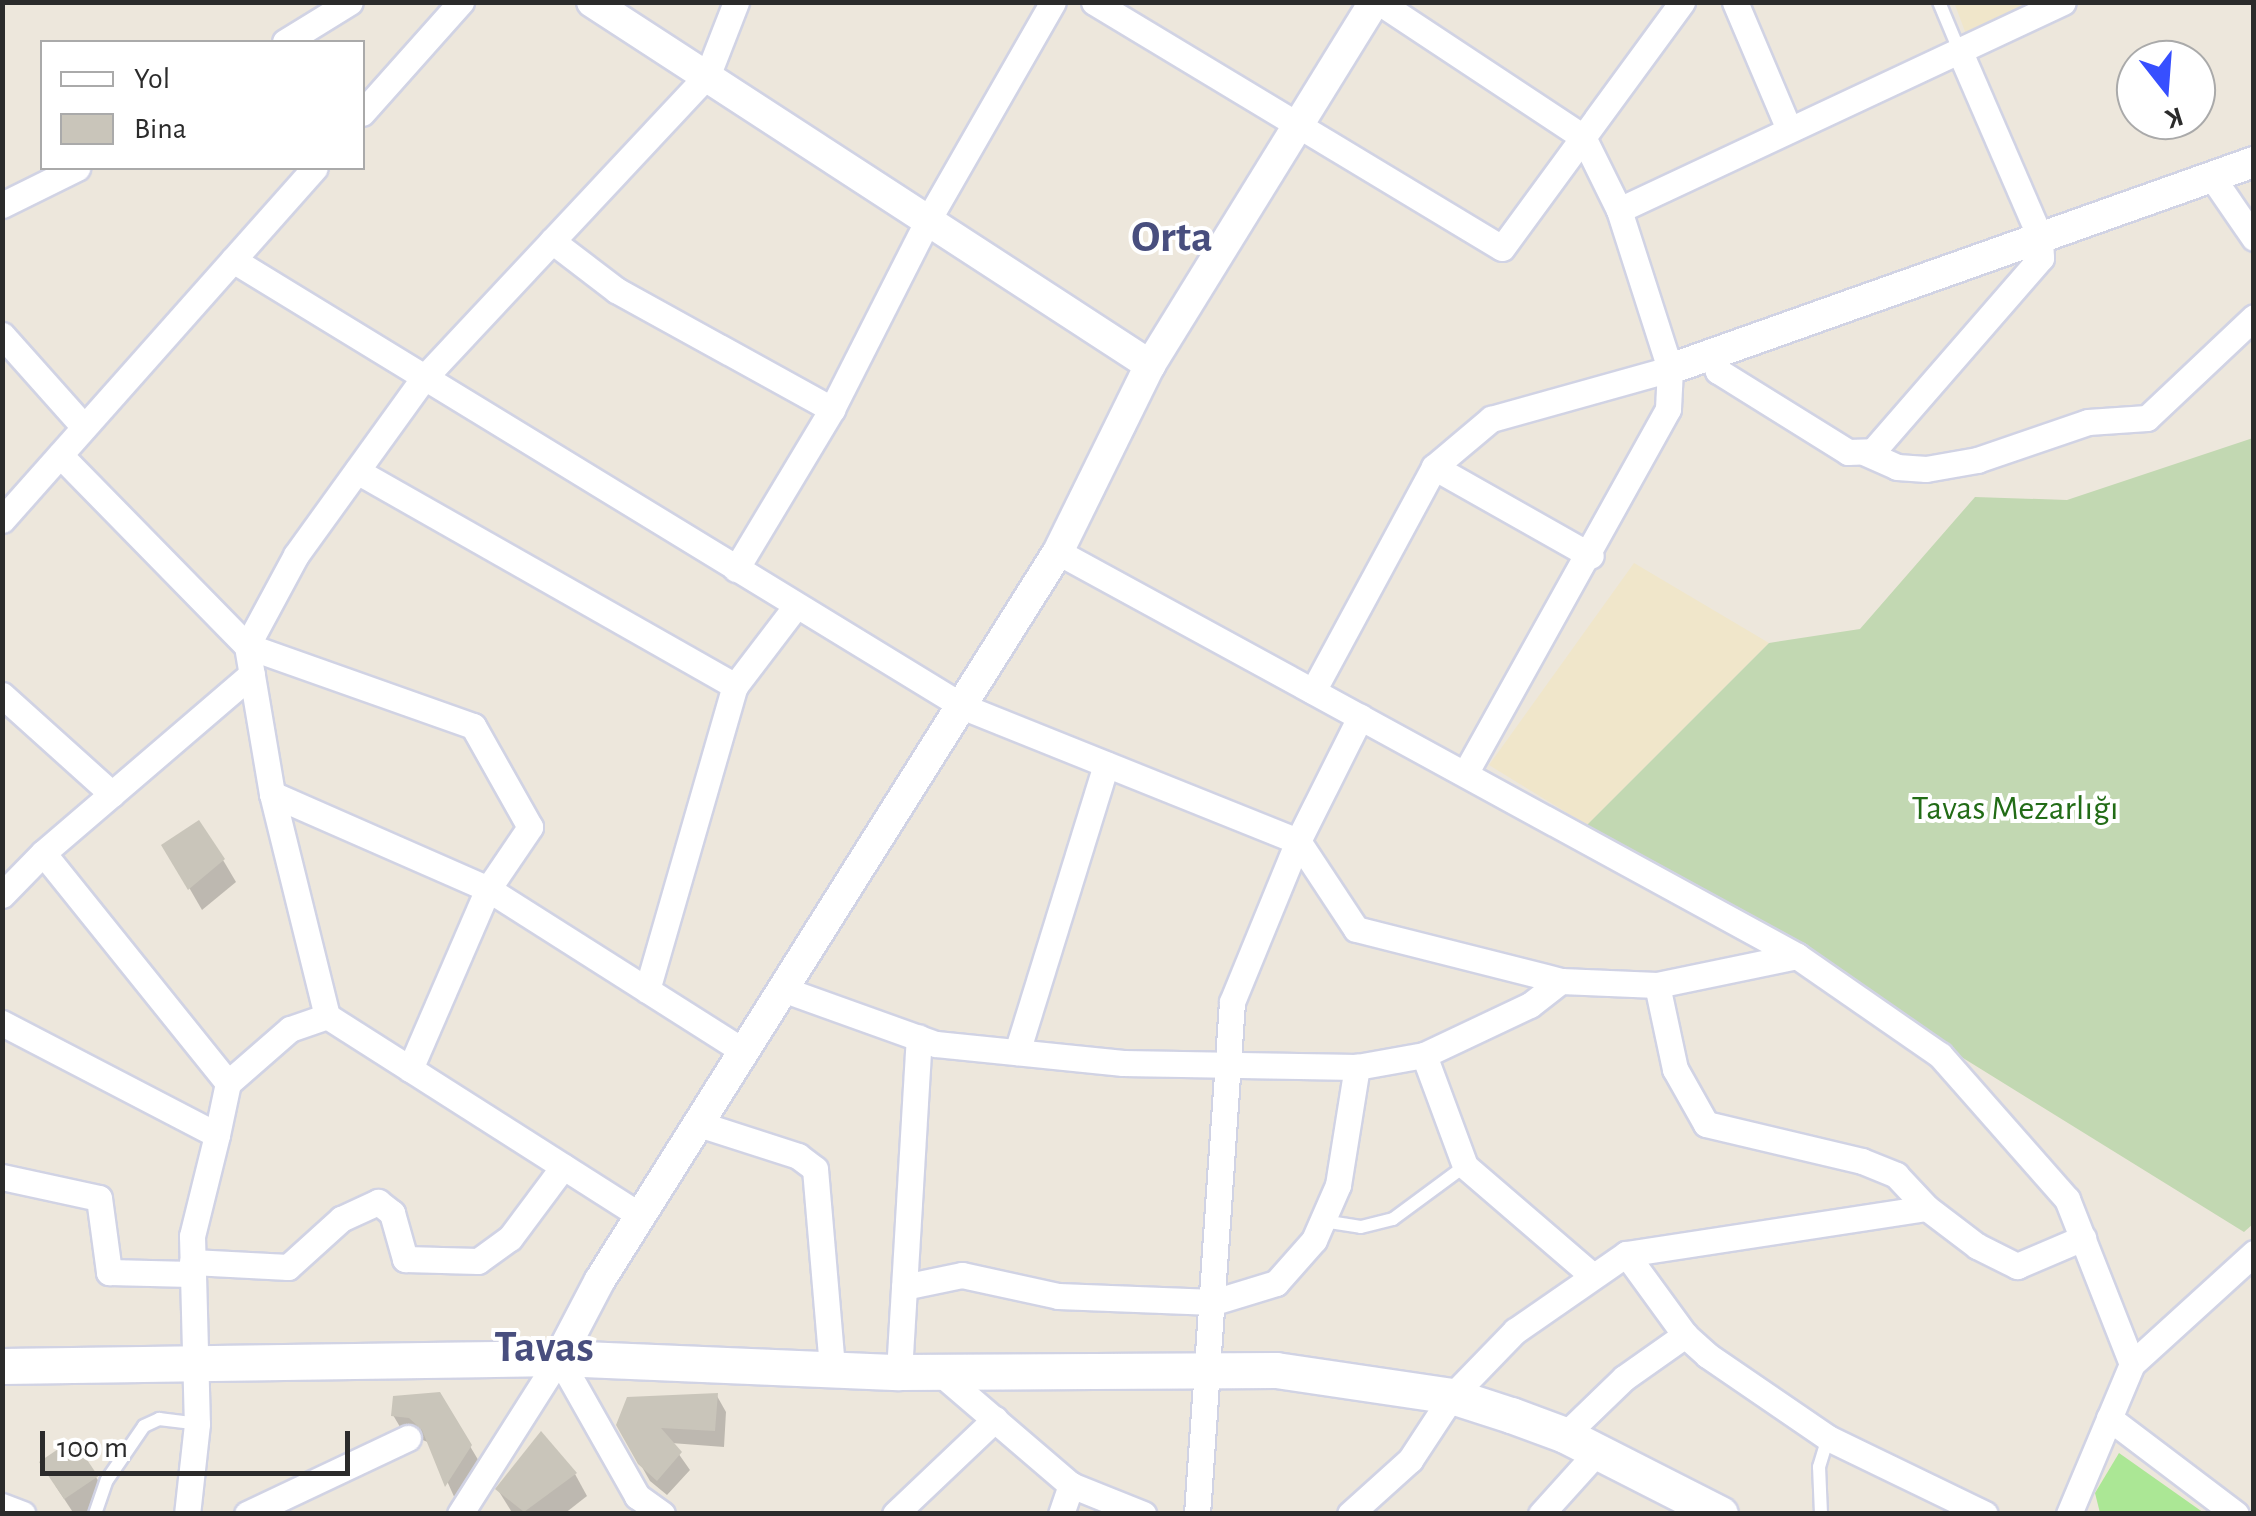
<!DOCTYPE html>
<meta charset="utf-8">
<style>
body{margin:0}
#map{position:relative;width:2256px;height:1516px;overflow:hidden;background:#ede7dc;font-family:"Alegreya Sans",sans-serif}
div>[style]{position:absolute}
[style*='--x']{left:calc(var(--x)*1px);top:calc(var(--y)*1px);width:calc(var(--w)*1px);rotate:calc(var(--a)*1deg)}
.education>*{inset:0;background:#f0e6ca}
.green>*{inset:0;background:#abe795}
.cemetery>*{inset:0;background:#c2d8b2}
.shadow>*{inset:0;background:#0003}
.building>*{inset:0;background:#c9c5ba;transform-origin:0 0}
.roads{filter:drop-shadow(2px 0 #d1d3e4) drop-shadow(-2px 0 #d1d3e4) drop-shadow(0 2px #d1d3e4) drop-shadow(0 -2px #d1d3e4)}
.service>*{height:12px;margin:-6px;padding:0 6px;transform-origin:6px;border-radius:6px;background:#fff}
.minor>*{height:25px;margin:-12.5px;padding:0 12.5px;transform-origin:12.5px;border-radius:12.5px;background:#fff}
.tertiary>*{height:30px;margin:-15px;padding:0 15px;transform-origin:15px;border-radius:15px;background:#fff}
.secondary>*{height:35px;margin:-17.5px;padding:0 17.5px;transform-origin:17.5px;border-radius:17.5px;background:#fff}
span{translate:-50% -50%;white-space:nowrap;text-align:center;line-height:1.15;-webkit-text-stroke:8px #fff;paint-order:stroke}
.park-label{font-size:35px;color:#226c16}
.district-label{font-size:45px;color:#484e7e;font-weight:700}
.frame{position:absolute;inset:0;border:5px solid #2b2b2b;pointer-events:none}
.legend{position:absolute;left:40px;top:40px;width:325px;height:130px;box-sizing:border-box;background:#fff;border:2px solid #aaa;margin:0;padding:12px 18px;list-style:none;font-size:30px;color:#2b2b2b}
.legend li{display:flex;align-items:center;gap:20px;height:50px}
.legend b{width:50px;border:2px solid #aaa}
.north{position:absolute;left:2116px;top:40px;width:100px;height:100px;box-sizing:border-box;background:#fff;border:2px solid #aaa;border-radius:50%;rotate:163deg;font-size:28px;font-weight:700;line-height:40px;text-align:center;color:#2b2b2b}
.north::after{content:'';display:block;margin:auto;width:35px;height:45px;background:#374fff;clip-path:polygon(50% 0,100% 100%,50% 72%,0 100%)}
.scale{position:absolute;left:40px;top:1431px;width:310px;height:45px;box-sizing:border-box;border:5px solid #2b2b2b;border-top:0;padding-left:12px;font-size:30px;line-height:35px;white-space:nowrap;color:#2b2b2b;-webkit-text-stroke:8px #fff;paint-order:stroke}
</style>
<div id="map">
<div class="education">
<i style="clip-path:polygon(1954px 2px,2058px 3px,1970px 45px)"></i>
<i style="clip-path:polygon(1634px 563px,1769px 643px,1587px 825px,1489px 765px)"></i>
</div>
<div class="green">
<i style="clip-path:polygon(2119px 1453px,2204px 1513px,2100px 1513px,2095px 1493px)"></i>
</div>
<div class="cemetery">
<i style="clip-path:polygon(2253px 438px,2253px 1224px,2244px 1232px,1587px 825px,1769px 643px,1860px 629px,1975px 497px,2067px 500px)"></i>
</div>
<div class="shadow">
<i style="clip-path:polygon(165px 846px,223px 860px,236px 882px,202px 910px)"></i>
<i style="clip-path:polygon(439px 1394px,480px 1463px,456px 1501px,430px 1443px,403px 1432px,393px 1415px)"></i>
<i style="clip-path:polygon(717px 1396px,726px 1412px,724px 1447px,671px 1443px,690px 1470px,667px 1495px,650px 1481px,618px 1425px)"></i>
<i style="clip-path:polygon(575px 1474px,587px 1496px,564px 1514px,513px 1514px,498px 1490px)"></i>
<i style="clip-path:polygon(96px 1477px,109px 1499px,88px 1514px,74px 1514px,55px 1485px)"></i>
</div>
<div class="building">
<i style="clip-path:polygon(199px 820px,225px 859px,188px 890px,161px 845px)"></i>
<i style="clip-path:polygon(440px 1392px,472px 1445px,445px 1487px,422px 1430px,409px 1418px,391px 1416px,393px 1396px)"></i>
<i style="clip-path:polygon(718px 1393px,715px 1431px,661px 1428px,682px 1452px,657px 1481px,638px 1464px,616px 1425px,627px 1397px)"></i>
<i style="clip-path:polygon(541px 1431px,577px 1473px,524px 1512px,495px 1489px)"></i>
<i style="left:73px;top:1439px;width:45px;height:41px;rotate:56deg"></i>
</div>
<div class="roads">
<div class="service">
<i style="--x:1939;--y:2;--w:52;--a:67.4"></i>
<i style="--x:1323;--y:1221;--w:38;--a:9"></i>
<i style="--x:1361;--y:1227;--w:33;--a:-14"></i>
<i style="--x:1393;--y:1219;--w:89;--a:-36.4"></i>
<i style="--x:95;--y:1514;--w:36;--a:-71"></i>
<i style="--x:107;--y:1480;--w:65;--a:-55.6"></i>
<i style="--x:144;--y:1426;--w:17;--a:-25"></i>
<i style="--x:159;--y:1419;--w:38;--a:7"></i>
<i style="--x:1821;--y:1514;--w:47;--a:-92.4"></i>
<i style="--x:1819;--y:1467;--w:30;--a:-73"></i>
</div>
<div class="minor">
<i style="--x:1094;--y:2;--w:476;--a:31.1"></i>
<i style="--x:1502;--y:248;--w:305;--a:-53.8"></i>
<i style="--x:1379;--y:2;--w:245;--a:33.5"></i>
<i style="--x:1583;--y:137;--w:81;--a:63.7"></i>
<i style="--x:1619;--y:210;--w:167;--a:72.2"></i>
<i style="--x:1670;--y:369;--w:40;--a:92.9"></i>
<i style="--x:1668;--y:409;--w:415;--a:119.1"></i>
<i style="--x:1735;--y:2;--w:138;--a:67"></i>
<i style="--x:285;--y:42;--w:76;--a:-31.6"></i>
<i style="--x:362;--y:113;--w:149;--a:-48.3"></i>
<i style="--x:2212;--y:177;--w:74;--a:55.5"></i>
<i style="--x:2;--y:205;--w:84;--a:-26.3"></i>
<i style="--x:1619;--y:210;--w:490;--a:-25.1"></i>
<i style="--x:552;--y:241;--w:81;--a:37.4"></i>
<i style="--x:616;--y:290;--w:247;--a:28.9"></i>
<i style="--x:233;--y:260;--w:857;--a:31.45"></i>
<i style="--x:964;--y:707;--w:360;--a:21.9"></i>
<i style="--x:1298;--y:841;--w:105;--a:56.6"></i>
<i style="--x:1356;--y:929;--w:211;--a:14.2"></i>
<i style="--x:1561;--y:981;--w:96;--a:2.4"></i>
<i style="--x:1657;--y:985;--w:143;--a:-11.7"></i>
<i style="--x:2;--y:335;--w:123;--a:48.3"></i>
<i style="--x:1712;--y:354;--w:18;--a:71"></i>
<i style="--x:1718;--y:371;--w:153;--a:31.9"></i>
<i style="--x:1848;--y:452;--w:25;--a:-2"></i>
<i style="--x:1873;--y:451;--w:256;--a:-49"></i>
<i style="--x:2041;--y:258;--w:21;--a:-93"></i>
<i style="--x:2040;--y:237;--w:204;--a:-113.4"></i>
<i style="--x:1866;--y:453;--w:34;--a:24"></i>
<i style="--x:1897;--y:467;--w:29;--a:4"></i>
<i style="--x:1926;--y:469;--w:52;--a:-10"></i>
<i style="--x:1977;--y:460;--w:117;--a:-18.9"></i>
<i style="--x:2088;--y:422;--w:59;--a:-3.9"></i>
<i style="--x:2147;--y:418;--w:147;--a:-43.3"></i>
<i style="--x:60;--y:455;--w:267;--a:45.6"></i>
<i style="--x:247;--y:646;--w:103;--a:-61.7"></i>
<i style="--x:296;--y:555;--w:216;--a:-54.2"></i>
<i style="--x:422;--y:380;--w:419;--a:-46.9"></i>
<i style="--x:708;--y:74;--w:77;--a:-68.7"></i>
<i style="--x:1434;--y:467;--w:180;--a:29.5"></i>
<i style="--x:357;--y:471;--w:435;--a:29.6"></i>
<i style="--x:2;--y:520;--w:471;--a:-48.4"></i>
<i style="--x:1058;--y:552;--w:842;--a:28.66"></i>
<i style="--x:1797;--y:956;--w:174;--a:34.7"></i>
<i style="--x:1940;--y:1055;--w:192;--a:48.6"></i>
<i style="--x:2067;--y:1199;--w:177;--a:68.5"></i>
<i style="--x:2132;--y:1364;--w:163;--a:112.8"></i>
<i style="--x:736;--y:569;--w:187;--a:-59"></i>
<i style="--x:832;--y:409;--w:212;--a:-63.1"></i>
<i style="--x:928;--y:220;--w:251;--a:-60.2"></i>
<i style="--x:1313;--y:691;--w:255;--a:-61.6"></i>
<i style="--x:1434;--y:467;--w:75;--a:-40.1"></i>
<i style="--x:1491;--y:419;--w:186;--a:-15.6"></i>
<i style="--x:2;--y:695;--w:148;--a:42"></i>
<i style="--x:2;--y:895;--w:59;--a:-45.7"></i>
<i style="--x:1657;--y:985;--w:86;--a:77.9"></i>
<i style="--x:1675;--y:1069;--w:63;--a:60.6"></i>
<i style="--x:1706;--y:1124;--w:160;--a:13.3"></i>
<i style="--x:1862;--y:1161;--w:37;--a:22"></i>
<i style="--x:1896;--y:1175;--w:45;--a:46.8"></i>
<i style="--x:647;--y:990;--w:316;--a:-73.9"></i>
<i style="--x:735;--y:686;--w:101;--a:-52.7"></i>
<i style="--x:785;--y:990;--w:160;--a:19.7"></i>
<i style="--x:936;--y:1044;--w:188;--a:5.8"></i>
<i style="--x:1123;--y:1063;--w:234;--a:1"></i>
<i style="--x:1357;--y:1067;--w:68;--a:-10.2"></i>
<i style="--x:1424;--y:1055;--w:117;--a:-25.3"></i>
<i style="--x:1530;--y:1005;--w:39;--a:-38"></i>
<i style="--x:327;--y:1016;--w:372;--a:32.5"></i>
<i style="--x:2;--y:1023;--w:242;--a:27.5"></i>
<i style="--x:217;--y:1135;--w:104;--a:103.9"></i>
<i style="--x:192;--y:1236;--w:188;--a:88.5"></i>
<i style="--x:197;--y:1424;--w:91;--a:96.3"></i>
<i style="--x:1017;--y:1052;--w:301;--a:-72.8"></i>
<i style="--x:1424;--y:1055;--w:118;--a:69.7"></i>
<i style="--x:1465;--y:1166;--w:169;--a:40.7"></i>
<i style="--x:410;--y:1069;--w:196;--a:-66.6"></i>
<i style="--x:488;--y:889;--w:75;--a:-55.9"></i>
<i style="--x:530;--y:827;--w:116;--a:-119.4"></i>
<i style="--x:473;--y:726;--w:240;--a:-160.5"></i>
<i style="--x:247;--y:646;--w:150;--a:80.4"></i>
<i style="--x:272;--y:794;--w:236;--a:23.7"></i>
<i style="--x:488;--y:889;--w:304;--a:32.4"></i>
<i style="--x:228;--y:1083;--w:295;--a:-128.8"></i>
<i style="--x:43;--y:853;--w:275;--a:-40.6"></i>
<i style="--x:699;--y:1124;--w:104;--a:17.9"></i>
<i style="--x:798;--y:1156;--w:21;--a:37"></i>
<i style="--x:815;--y:1169;--w:201;--a:85.1"></i>
<i style="--x:217;--y:1135;--w:53;--a:-78.1"></i>
<i style="--x:228;--y:1083;--w:82;--a:-41.1"></i>
<i style="--x:290;--y:1029;--w:39;--a:-19"></i>
<i style="--x:327;--y:1016;--w:229;--a:-103.9"></i>
<i style="--x:2;--y:1177;--w:99;--a:12.2"></i>
<i style="--x:99;--y:1198;--w:75;--a:82.3"></i>
<i style="--x:109;--y:1272;--w:82;--a:1.4"></i>
<i style="--x:1626;--y:1254;--w:100;--a:53.9"></i>
<i style="--x:1685;--y:1335;--w:30;--a:42"></i>
<i style="--x:1707;--y:1355;--w:147;--a:34.4"></i>
<i style="--x:1828;--y:1438;--w:174;--a:25.8"></i>
<i style="--x:192;--y:1262;--w:96;--a:3"></i>
<i style="--x:288;--y:1267;--w:72;--a:-42.2"></i>
<i style="--x:341;--y:1219;--w:41;--a:-24.7"></i>
<i style="--x:378;--y:1202;--w:18;--a:38"></i>
<i style="--x:392;--y:1213;--w:48;--a:74.2"></i>
<i style="--x:405;--y:1259;--w:73;--a:1.6"></i>
<i style="--x:478;--y:1261;--w:39;--a:-36"></i>
<i style="--x:510;--y:1238;--w:89;--a:-53.3"></i>
<i style="--x:904;--y:1287;--w:59;--a:-11.7"></i>
<i style="--x:962;--y:1275;--w:98;--a:12.3"></i>
<i style="--x:1058;--y:1296;--w:156;--a:2.2"></i>
<i style="--x:1214;--y:1302;--w:65;--a:-17"></i>
<i style="--x:1276;--y:1283;--w:57;--a:-48.5"></i>
<i style="--x:1314;--y:1240;--w:60;--a:-66.4"></i>
<i style="--x:1338;--y:1185;--w:120;--a:-80.9"></i>
<i style="--x:2132;--y:1364;--w:165;--a:-42.3"></i>
<i style="--x:899;--y:1372;--w:335;--a:-86.6"></i>
<i style="--x:939;--y:1372;--w:174;--a:40.6"></i>
<i style="--x:1071;--y:1485;--w:78;--a:21.9"></i>
<i style="--x:2109;--y:1418;--w:159;--a:37.1"></i>
<i style="--x:1565;--y:1435;--w:82;--a:-44"></i>
<i style="--x:1624;--y:1378;--w:75;--a:-35.2"></i>
<i style="--x:2;--y:1506;--w:22;--a:21"></i>
<i style="--x:247;--y:1514;--w:178;--a:-25.3"></i>
<i style="--x:460;--y:1514;--w:185;--a:-57.6"></i>
<i style="--x:559;--y:1358;--w:159;--a:60.5"></i>
<i style="--x:637;--y:1496;--w:31;--a:36"></i>
<i style="--x:895;--y:1514;--w:138;--a:-43.5"></i>
<i style="--x:1061;--y:1514;--w:31;--a:-71"></i>
<i style="--x:1197;--y:1514;--w:513;--a:-86.09"></i>
<i style="--x:1232;--y:1002;--w:174;--a:-67.7"></i>
<i style="--x:1298;--y:841;--w:139;--a:-63.4"></i>
<i style="--x:1350;--y:1514;--w:81;--a:-42"></i>
<i style="--x:1410;--y:1460;--w:77;--a:-56.7"></i>
<i style="--x:1452;--y:1396;--w:91;--a:-45.9"></i>
<i style="--x:1515;--y:1331;--w:135;--a:-34.7"></i>
<i style="--x:1626;--y:1254;--w:304;--a:-8.7"></i>
<i style="--x:1927;--y:1208;--w:63;--a:37.2"></i>
<i style="--x:1977;--y:1246;--w:45;--a:26.6"></i>
<i style="--x:2017;--y:1266;--w:72;--a:-23"></i>
<i style="--x:1541;--y:1514;--w:85;--a:-47.9"></i>
</div>
<div class="tertiary">
<i style="--x:592;--y:2;--w:666;--a:33.05"></i>
<i style="--x:1670;--y:369;--w:620;--a:-19.52"></i>
<i style="--x:559;--y:1358;--w:88;--a:-62.3"></i>
<i style="--x:600;--y:1280;--w:860;--a:-57.83"></i>
<i style="--x:1058;--y:552;--w:208;--a:-63.8"></i>
<i style="--x:1150;--y:365;--w:427;--a:-58.3"></i>
</div>
<div class="secondary">
<i style="--x:2;--y:1366;--w:557;--a:-0.82"></i>
<i style="--x:559;--y:1358;--w:340;--a:2.4"></i>
<i style="--x:899;--y:1372;--w:377;--a:-0.3"></i>
<i style="--x:1276;--y:1370;--w:178;--a:8.4"></i>
<i style="--x:1452;--y:1396;--w:62;--a:17.9"></i>
<i style="--x:1511;--y:1415;--w:58;--a:20.3"></i>
<i style="--x:1565;--y:1435;--w:174;--a:27"></i>
</div>
</div>
<div class="park-label">
<span style="left:2015px;top:809px">Tavas Mezarlığı</span>
</div>
<div class="district-label">
<span style="left:1172px;top:238px">Orta</span>
<span style="left:544px;top:1348px">Tavas</span>
</div>
<div class="frame"></div>
<ul class="legend">
<li><b style="height:12px;background:#fff"></b>Yol</li>
<li><b style="height:28px;background:#c9c5ba"></b>Bina</li>
</ul>
<div class="north">K</div>
<div class="scale">100 m</div>
</div>
